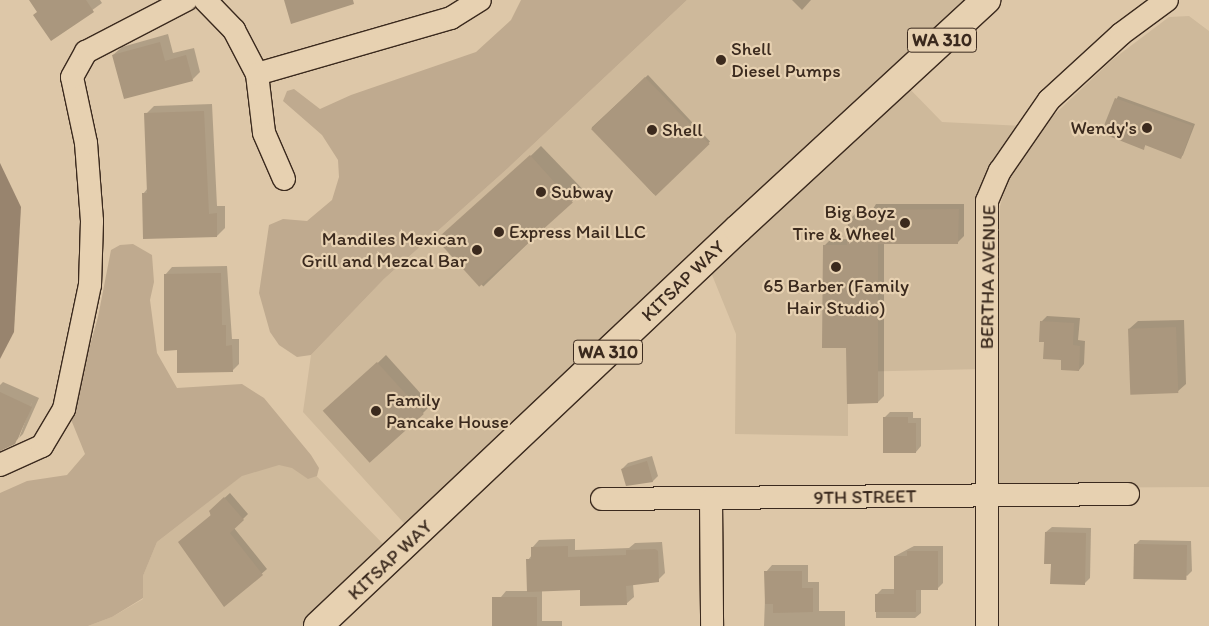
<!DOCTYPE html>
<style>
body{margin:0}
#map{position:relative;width:1209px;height:626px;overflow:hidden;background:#ddc7a8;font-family:Itim,sans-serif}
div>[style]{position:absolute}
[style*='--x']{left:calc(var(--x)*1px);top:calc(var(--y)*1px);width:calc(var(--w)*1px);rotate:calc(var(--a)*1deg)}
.built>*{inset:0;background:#ceb99b}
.green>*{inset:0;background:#bfaa8f}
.water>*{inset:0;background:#98846e}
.shadow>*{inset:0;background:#0003;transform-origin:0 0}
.building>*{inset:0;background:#aa977e;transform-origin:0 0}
.roads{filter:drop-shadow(1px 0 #3b2a1e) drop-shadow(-1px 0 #3b2a1e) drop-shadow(0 1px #3b2a1e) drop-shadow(0 -1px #3b2a1e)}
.street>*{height:22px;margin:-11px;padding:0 11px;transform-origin:11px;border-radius:11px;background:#e7d1b1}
.primary>*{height:28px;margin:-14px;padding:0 14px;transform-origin:14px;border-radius:14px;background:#e7d1b1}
.dots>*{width:14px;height:14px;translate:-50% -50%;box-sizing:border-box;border:2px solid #e7d1b1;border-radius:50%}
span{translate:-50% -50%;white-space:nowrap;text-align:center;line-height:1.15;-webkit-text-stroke:4.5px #e7d1b1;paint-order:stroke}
.shield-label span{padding:1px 4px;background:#e7d1b1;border:1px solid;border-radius:4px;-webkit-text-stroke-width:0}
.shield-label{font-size:18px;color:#3b2a1e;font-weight:700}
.poi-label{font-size:19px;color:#3b2a1e}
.left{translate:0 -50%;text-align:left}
.right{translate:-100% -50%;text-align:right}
.street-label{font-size:19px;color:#3b2a1e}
</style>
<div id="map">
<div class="built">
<i style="clip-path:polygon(687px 0,974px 0,412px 532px,303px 412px,311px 355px,384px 279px,507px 169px)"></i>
<i style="clip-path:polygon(1189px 16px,1209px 31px,1209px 487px,998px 488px,999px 237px,1000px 206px,1008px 178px,1038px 130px,1112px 60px,1169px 17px)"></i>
<i style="clip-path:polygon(904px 83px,942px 122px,1023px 126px,995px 169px,983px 369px,848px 372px,848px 436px,735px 434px,736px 334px,708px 265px)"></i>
<i style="clip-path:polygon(284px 443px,392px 553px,310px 626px,88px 626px,112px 617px,143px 599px,143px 576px,157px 542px)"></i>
</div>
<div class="green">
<i style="clip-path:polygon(521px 0,687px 0,507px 169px,384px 279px,311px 355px,297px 357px,279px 345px,270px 332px,259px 293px,269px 225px,283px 219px,307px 221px,332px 200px,339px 177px,338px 160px,322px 135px,283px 101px,287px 91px,294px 89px,320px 109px,351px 95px,476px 52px,511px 20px)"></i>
<i style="clip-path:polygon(133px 244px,152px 255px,154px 282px,150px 300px,157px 353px,177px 388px,242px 384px,264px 398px,311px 455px,319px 468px,317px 476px,308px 479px,292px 468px,279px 465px,242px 476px,157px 542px,143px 576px,143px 598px,112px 617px,88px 626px,0 626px,0 493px,27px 481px,67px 475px,85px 454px,70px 417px,98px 317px,111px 250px,120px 245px)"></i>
</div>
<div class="water">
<i style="clip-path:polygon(0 163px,21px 207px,14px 332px,0 359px)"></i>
</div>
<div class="shadow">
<i style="clip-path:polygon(32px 0,100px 0,102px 3px,52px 39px)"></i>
<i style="clip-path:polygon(792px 0,811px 0,802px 10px)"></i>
<i style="clip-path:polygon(168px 34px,173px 53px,194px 48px,200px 72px,192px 80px,113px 55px,122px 47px)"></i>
<i style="left:648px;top:75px;width:91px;height:77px;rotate:47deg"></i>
<i style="clip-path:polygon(1118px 96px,1195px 124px,1183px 155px,1181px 157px,1146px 144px,1143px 149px,1103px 132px)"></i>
<i style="clip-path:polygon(212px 104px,217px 206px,225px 206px,225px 228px,217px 236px,143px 194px,148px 188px,146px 114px,154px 106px)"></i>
<i style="left:541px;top:146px;width:61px;height:139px;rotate:46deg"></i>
<i style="clip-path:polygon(876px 204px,964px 204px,964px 236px,958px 242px,884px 243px,884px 396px,878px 402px,847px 347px,824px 246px,830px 240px,849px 239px,849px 220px,855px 214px,870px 214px)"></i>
<i style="clip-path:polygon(227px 266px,232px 339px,239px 339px,239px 364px,232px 371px,178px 349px,165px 275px,172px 267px)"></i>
<i style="clip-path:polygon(1047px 316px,1080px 318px,1078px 340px,1085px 341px,1084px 364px,1079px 370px,1062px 359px,1041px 322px)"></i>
<i style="clip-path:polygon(1184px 320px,1186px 384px,1177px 392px,1129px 329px,1138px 321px)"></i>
<i style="clip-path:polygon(386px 355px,431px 405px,423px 413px,326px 413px)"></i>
<i style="clip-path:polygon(3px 382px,39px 398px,23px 434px,19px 438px,33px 400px,18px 439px,0 450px,0 385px)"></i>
<i style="clip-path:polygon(890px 412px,913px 412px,913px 418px,921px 418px,921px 446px,916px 452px,884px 418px)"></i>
<i style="clip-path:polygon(652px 456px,658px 476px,653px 481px,627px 484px,622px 469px,628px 463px)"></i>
<i style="clip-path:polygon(230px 493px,248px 514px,234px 528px,267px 569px,224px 606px,210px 511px)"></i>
<i style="clip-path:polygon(1052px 527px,1091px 528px,1090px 578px,1084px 584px,1052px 562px,1046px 532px)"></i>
<i style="clip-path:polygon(575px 539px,575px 550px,629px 548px,635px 543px,662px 542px,665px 573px,657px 581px,633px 584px,634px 597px,626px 604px,581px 589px,542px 590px,542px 621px,562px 621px,562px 626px,501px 626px,501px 597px,506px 591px,529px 591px,528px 560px,532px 555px,532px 548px,539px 540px)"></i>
<i style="clip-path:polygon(1140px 540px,1191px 541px,1192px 571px,1187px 576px,1135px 545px)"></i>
<i style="clip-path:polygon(914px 546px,943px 546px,943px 583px,938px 588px,921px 588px,921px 613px,915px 618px,876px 618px,876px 595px,882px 589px,895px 589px,895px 556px)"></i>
<i style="clip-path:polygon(772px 565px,808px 565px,808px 582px,819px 582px,819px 611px,845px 611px,845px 626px,764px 626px,766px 572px)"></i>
</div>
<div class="building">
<i style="clip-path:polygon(29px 0,86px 0,94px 12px,51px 41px,33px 15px,37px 12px)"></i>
<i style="clip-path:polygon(284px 0,353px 0,354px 4px,291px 24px)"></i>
<i style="clip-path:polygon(160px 42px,165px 61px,186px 55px,193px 81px,124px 99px,112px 55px)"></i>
<i style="left:645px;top:77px;width:93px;height:75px;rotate:46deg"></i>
<i style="clip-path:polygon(1115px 98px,1193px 126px,1181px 159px,1145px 145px,1144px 150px,1101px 133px)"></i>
<i style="clip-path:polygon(204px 111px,209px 214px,217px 213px,217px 237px,143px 239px,142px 193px,147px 193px,144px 113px)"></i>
<i style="left:530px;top:155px;width:64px;height:126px;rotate:48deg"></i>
<i style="clip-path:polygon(959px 209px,958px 244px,878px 244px,878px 403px,847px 404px,846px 348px,822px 348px,823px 245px,847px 245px,848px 220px,869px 220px,869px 210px)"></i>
<i style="clip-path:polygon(221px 273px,222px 325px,226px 325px,226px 346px,232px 345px,233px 372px,177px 373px,177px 350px,164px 351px,164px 274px)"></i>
<i style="clip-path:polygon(1040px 321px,1074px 323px,1073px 345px,1080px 346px,1079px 371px,1061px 370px,1061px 360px,1043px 359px,1044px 342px,1039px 342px)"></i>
<i style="left:1176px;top:327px;width:66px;height:48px;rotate:88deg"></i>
<i style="left:377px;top:362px;width:70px;height:73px;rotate:48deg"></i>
<i style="clip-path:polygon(0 392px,32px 407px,15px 444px,0 451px)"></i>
<i style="clip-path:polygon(883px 417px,908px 417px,908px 423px,916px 423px,916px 453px,883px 453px)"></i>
<i style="clip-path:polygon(647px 461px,653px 482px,626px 486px,621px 469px)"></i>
<i style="clip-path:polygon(224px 497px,244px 520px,230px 533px,263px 575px,224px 607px,178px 542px,211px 515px,209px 511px)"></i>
<i style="clip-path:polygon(1045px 532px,1086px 533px,1085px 585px,1050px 584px,1051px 564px,1044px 564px)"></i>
<i style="left:1134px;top:544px;width:53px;height:35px;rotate:1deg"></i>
<i style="clip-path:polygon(568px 546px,568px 557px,626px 555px,626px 550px,655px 549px,658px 551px,659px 582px,626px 586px,627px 605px,580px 606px,580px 590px,527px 592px,526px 559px,531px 559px,531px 547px)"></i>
<i style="clip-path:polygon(907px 551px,938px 551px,938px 590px,916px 590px,916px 612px,875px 612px,875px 594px,894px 594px,894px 556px,907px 556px)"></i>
<i style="clip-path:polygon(764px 571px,802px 571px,802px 588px,813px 588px,813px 612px,773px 613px,773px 604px,765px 604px)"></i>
<i style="left:492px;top:597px;width:45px;height:29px"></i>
</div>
<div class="roads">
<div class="street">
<i style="--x:205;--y:0;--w:42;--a:46"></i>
<i style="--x:234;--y:30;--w:50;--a:62.4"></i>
<i style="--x:257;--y:74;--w:59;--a:83.2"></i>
<i style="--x:264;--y:133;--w:50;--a:66.5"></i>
<i style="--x:257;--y:74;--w:202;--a:-16.1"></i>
<i style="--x:451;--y:18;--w:34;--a:-32"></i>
<i style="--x:0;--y:465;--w:46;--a:-24.3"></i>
<i style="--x:42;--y:446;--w:43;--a:-59.3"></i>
<i style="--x:64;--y:409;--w:127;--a:-78.2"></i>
<i style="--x:90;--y:285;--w:64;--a:-88.2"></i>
<i style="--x:92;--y:221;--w:78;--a:-94.4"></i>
<i style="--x:86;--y:143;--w:67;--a:-102"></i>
<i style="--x:72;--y:77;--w:29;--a:-61"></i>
<i style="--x:86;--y:52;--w:113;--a:-27.5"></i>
<i style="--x:602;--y:499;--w:526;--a:-0.54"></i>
<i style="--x:711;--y:500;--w:126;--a:89.5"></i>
<i style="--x:987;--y:626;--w:425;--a:-90"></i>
<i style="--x:987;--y:201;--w:33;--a:-67"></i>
<i style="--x:1000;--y:171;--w:86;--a:-55.4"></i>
<i style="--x:1049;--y:100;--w:98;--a:-42.5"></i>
<i style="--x:1121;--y:34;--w:57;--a:-36.5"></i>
</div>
<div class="primary">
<i style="--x:318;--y:626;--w:578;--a:-43.39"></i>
<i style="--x:738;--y:229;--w:338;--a:-42.7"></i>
</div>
</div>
<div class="dots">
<i style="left:721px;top:60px;background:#3b2a1e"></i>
<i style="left:1147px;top:128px;background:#3b2a1e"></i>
<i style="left:652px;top:130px;background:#3b2a1e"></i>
<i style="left:541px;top:192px;background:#3b2a1e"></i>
<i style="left:905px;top:223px;background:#3b2a1e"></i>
<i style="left:499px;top:232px;background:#3b2a1e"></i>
<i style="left:477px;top:250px;background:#3b2a1e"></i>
<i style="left:836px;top:267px;background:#3b2a1e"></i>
<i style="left:376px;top:411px;background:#3b2a1e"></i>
</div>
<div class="shield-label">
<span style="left:942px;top:40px">WA 310</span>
<span style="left:608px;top:352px">WA 310</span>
</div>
<div class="poi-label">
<span class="left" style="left:731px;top:60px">Shell<br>Diesel Pumps</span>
<span class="right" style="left:1137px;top:128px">Wendy's</span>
<span class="left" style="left:662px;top:130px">Shell</span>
<span class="left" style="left:551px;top:192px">Subway</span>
<span class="right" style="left:895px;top:223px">Big Boyz<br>Tire &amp; Wheel</span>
<span class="left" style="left:509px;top:232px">Express Mail LLC</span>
<span class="right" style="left:467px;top:250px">Mandiles Mexican<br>Grill and Mezcal Bar</span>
<span style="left:836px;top:297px">65 Barber (Family<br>Hair Studio)</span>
<span class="left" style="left:386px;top:411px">Family<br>Pancake House</span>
</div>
<div class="street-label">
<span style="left:988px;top:277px;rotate:-89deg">BERTHA AVENUE</span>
<span style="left:683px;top:281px;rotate:-44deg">KITSAP WAY</span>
<span style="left:865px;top:497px;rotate:-1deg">9TH STREET</span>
<span style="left:390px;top:560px;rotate:-43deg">KITSAP WAY</span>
</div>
</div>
